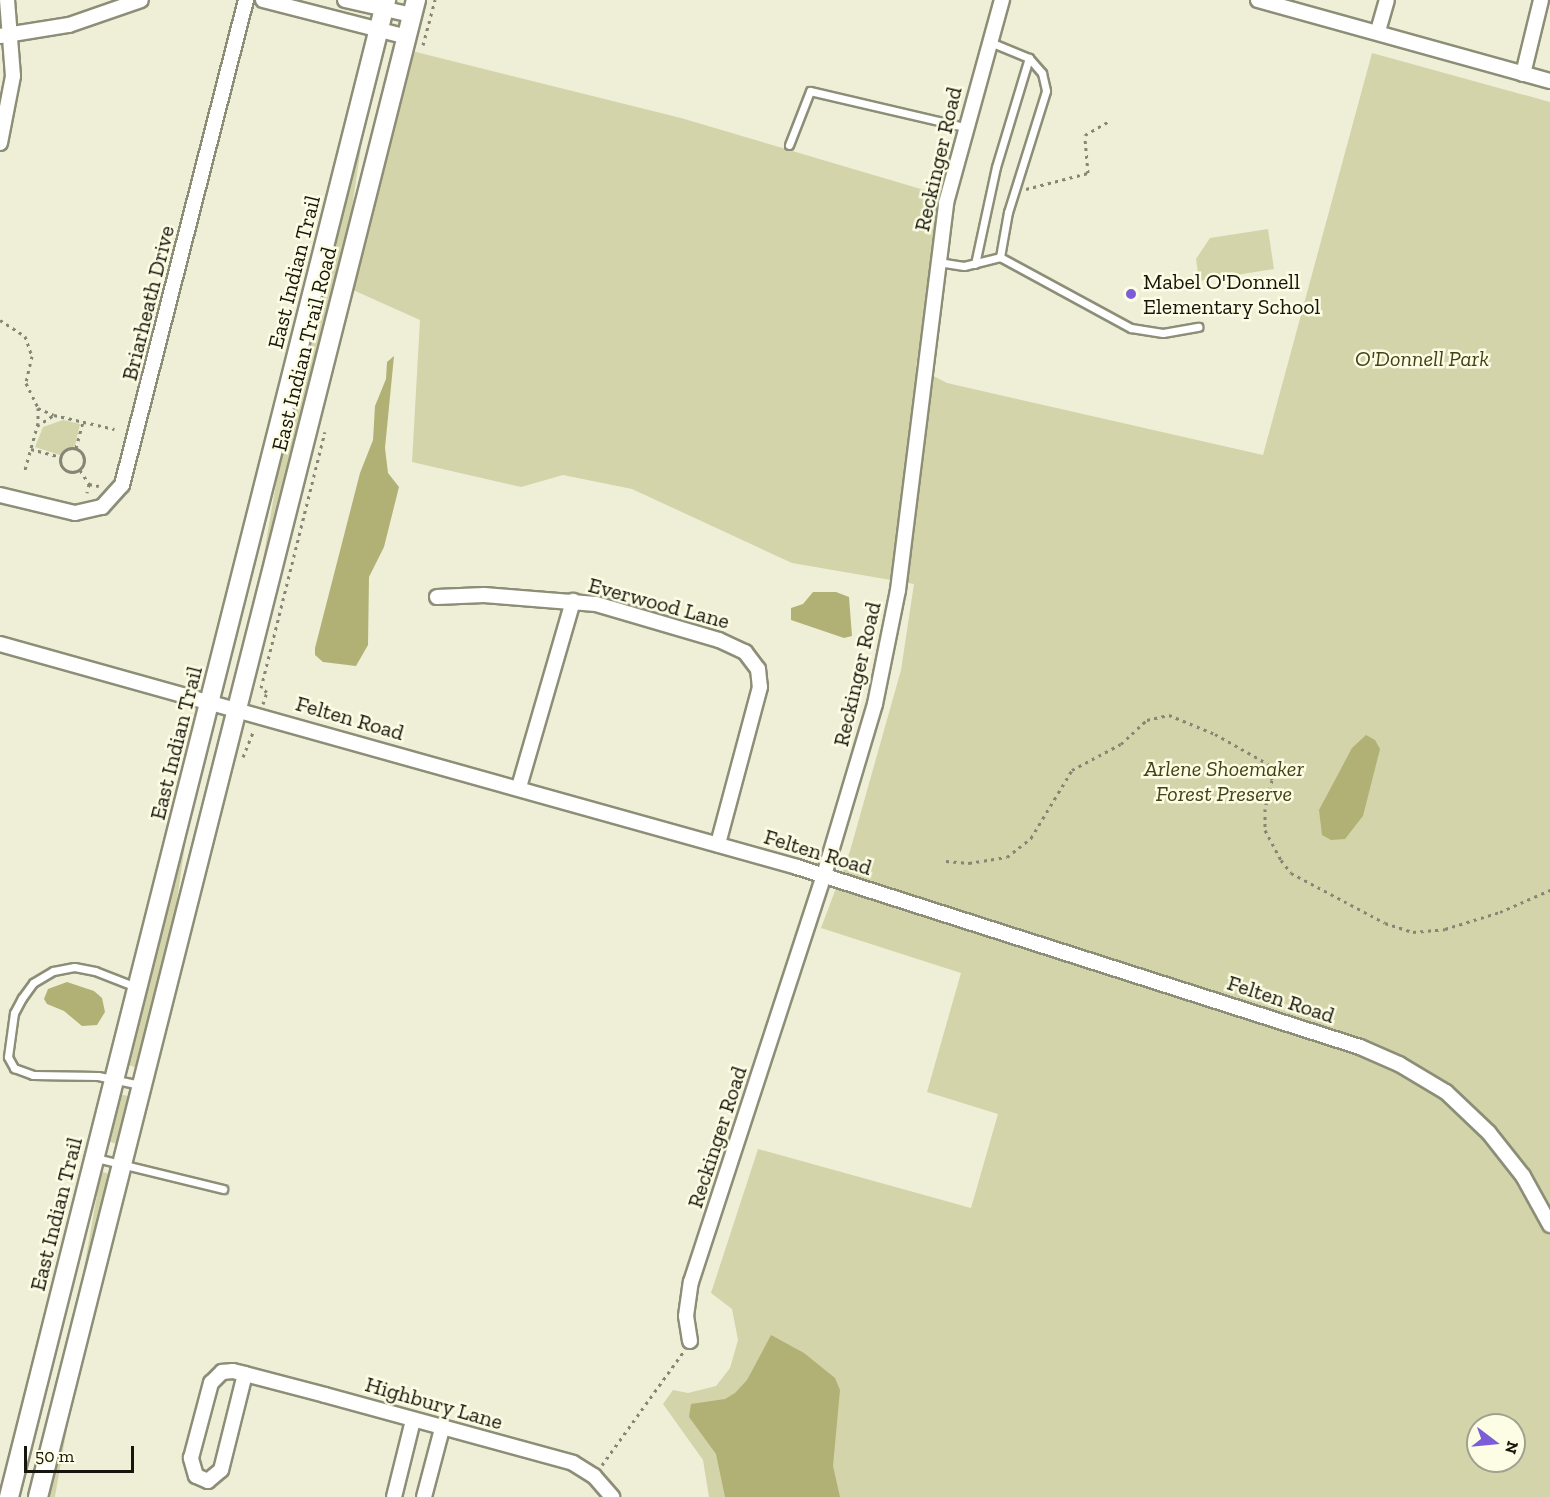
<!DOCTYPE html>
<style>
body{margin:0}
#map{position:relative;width:1550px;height:1497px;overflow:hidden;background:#efefd7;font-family:"Zilla Slab",serif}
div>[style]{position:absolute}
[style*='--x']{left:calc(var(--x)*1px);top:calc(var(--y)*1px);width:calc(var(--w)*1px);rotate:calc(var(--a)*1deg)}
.green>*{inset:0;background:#d3d4aa;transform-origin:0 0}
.water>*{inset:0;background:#b1b175}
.path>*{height:3px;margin-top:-1.5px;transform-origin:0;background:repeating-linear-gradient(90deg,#868675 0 3px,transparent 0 7.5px)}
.path>.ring{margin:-1.5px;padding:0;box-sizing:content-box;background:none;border:3px solid #868675;border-radius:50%}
.roads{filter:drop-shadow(2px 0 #8d8e77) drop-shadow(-2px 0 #8d8e77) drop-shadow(0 2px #8d8e77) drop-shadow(0 -2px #8d8e77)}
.service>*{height:7px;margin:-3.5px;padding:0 3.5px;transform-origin:3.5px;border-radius:3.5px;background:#fff}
.minor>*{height:14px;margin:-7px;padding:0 7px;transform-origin:7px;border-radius:7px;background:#fff}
.secondary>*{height:18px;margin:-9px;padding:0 9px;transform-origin:9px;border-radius:9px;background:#fff}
.dots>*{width:16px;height:16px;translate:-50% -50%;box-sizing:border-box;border:3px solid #fcfde4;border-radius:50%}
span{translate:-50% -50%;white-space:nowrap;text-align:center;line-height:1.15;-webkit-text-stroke:5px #fcfde4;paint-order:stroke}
.street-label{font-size:22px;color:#16160d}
.poi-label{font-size:22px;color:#16160d}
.left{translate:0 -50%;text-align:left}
.park-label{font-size:22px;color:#444214;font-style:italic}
.north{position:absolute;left:1466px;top:1413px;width:60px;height:60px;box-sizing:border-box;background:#fcfde4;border:2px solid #a0a18e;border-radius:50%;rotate:106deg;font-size:16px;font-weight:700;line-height:24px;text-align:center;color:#16160d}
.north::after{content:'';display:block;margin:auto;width:21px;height:27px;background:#7d5dd7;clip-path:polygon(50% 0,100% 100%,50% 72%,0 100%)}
.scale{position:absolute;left:24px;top:1446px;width:110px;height:27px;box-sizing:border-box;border:3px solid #16160d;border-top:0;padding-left:8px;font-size:18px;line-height:21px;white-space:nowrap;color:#16160d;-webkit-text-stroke:4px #fcfde4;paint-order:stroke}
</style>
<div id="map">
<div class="green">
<i style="clip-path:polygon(evenodd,412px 51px,681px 118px,941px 195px,916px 367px,947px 383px,1263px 455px,1372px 53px,1550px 102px,1550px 1497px,709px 1497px,703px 1460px,663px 1404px,673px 1390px,688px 1393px,716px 1386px,730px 1368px,738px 1340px,732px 1309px,711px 1293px,758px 1149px,971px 1208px,998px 1114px,927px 1092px,961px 973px,821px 928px,850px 851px,901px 670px,914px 584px,792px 563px,632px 489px,563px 475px,521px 487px,412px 462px,420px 320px,353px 290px,412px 51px,1478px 1425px,1514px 1425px,1514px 1461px,1478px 1461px,1478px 1425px)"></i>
<i style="clip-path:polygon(363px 134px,347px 241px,263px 578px,260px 577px,277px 478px)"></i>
<i style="clip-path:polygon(1268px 229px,1274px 269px,1199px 281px,1196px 259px,1210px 238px)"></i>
<i style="clip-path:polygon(63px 420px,80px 424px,75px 446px,60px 455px,35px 447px,43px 427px)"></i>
<i style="clip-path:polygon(186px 838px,172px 935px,138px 1068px,128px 1065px)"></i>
<i style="left:120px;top:1094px;width:11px;height:49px;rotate:15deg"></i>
<i style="left:101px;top:1172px;width:11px;height:335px;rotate:10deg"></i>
</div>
<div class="water">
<i style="clip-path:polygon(394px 356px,385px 448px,388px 473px,399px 487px,384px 547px,369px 577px,368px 645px,356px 666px,323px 662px,315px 655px,315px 648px,360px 473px,373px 440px,375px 406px,386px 379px,387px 362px)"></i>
<i style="clip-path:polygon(813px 592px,836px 592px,849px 597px,852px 636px,844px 638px,791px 620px,791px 608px,803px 604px)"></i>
<i style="clip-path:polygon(1366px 735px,1375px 740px,1380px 749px,1363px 816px,1345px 839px,1331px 840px,1322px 835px,1319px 810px,1352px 748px)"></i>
<i style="clip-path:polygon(67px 982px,94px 991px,102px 998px,105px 1012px,97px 1025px,82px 1026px,64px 1011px,47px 1004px,44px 999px,48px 989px)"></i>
<i style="clip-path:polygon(771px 1335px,804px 1353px,835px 1378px,840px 1390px,833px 1466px,840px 1497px,725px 1497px,716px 1454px,689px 1417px,691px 1404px,725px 1399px,735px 1393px,747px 1380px)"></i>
</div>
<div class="path">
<i style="--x:423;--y:45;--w:47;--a:-75.1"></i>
<i style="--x:1026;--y:189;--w:64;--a:-14.5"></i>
<i style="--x:1088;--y:173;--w:38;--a:-95"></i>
<i style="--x:1085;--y:135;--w:28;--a:-30"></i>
<i style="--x:0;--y:320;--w:30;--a:33"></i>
<i style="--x:25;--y:336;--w:21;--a:71"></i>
<i style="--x:32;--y:356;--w:28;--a:103"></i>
<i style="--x:26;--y:383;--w:28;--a:64"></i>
<i style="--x:38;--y:408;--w:15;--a:90"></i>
<i style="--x:38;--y:423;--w:52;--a:105.6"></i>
<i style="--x:38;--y:408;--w:17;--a:24"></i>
<i style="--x:37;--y:426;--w:20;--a:-33"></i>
<i style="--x:54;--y:415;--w:62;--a:13.1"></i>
<i style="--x:76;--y:448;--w:27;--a:-75"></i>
<i class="ring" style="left:60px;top:448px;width:21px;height:21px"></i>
<i style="--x:31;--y:449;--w:31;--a:15"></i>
<i style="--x:80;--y:470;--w:17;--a:57"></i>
<i style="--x:89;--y:484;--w:9;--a:103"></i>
<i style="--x:89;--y:484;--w:10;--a:11"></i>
<i style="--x:263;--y:704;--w:13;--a:-72"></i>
<i style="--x:267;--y:692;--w:7;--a:-146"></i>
<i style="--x:261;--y:688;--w:264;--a:-76"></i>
<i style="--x:243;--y:757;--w:29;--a:-68"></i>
<i style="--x:946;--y:861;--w:23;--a:5"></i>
<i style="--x:969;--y:863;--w:38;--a:-9"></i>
<i style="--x:1007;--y:857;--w:31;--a:-38"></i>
<i style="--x:1031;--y:838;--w:79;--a:-58.9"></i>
<i style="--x:1072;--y:770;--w:55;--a:-28"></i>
<i style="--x:1121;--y:744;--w:35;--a:-43"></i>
<i style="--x:1147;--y:720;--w:23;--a:-13"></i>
<i style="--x:1169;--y:715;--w:50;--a:22.4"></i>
<i style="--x:1215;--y:734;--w:61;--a:29.5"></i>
<i style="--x:1268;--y:764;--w:16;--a:76"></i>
<i style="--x:1272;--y:780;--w:30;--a:104"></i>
<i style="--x:1265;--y:809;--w:21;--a:90"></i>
<i style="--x:1265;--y:830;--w:34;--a:62"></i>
<i style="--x:1281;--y:860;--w:16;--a:52"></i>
<i style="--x:1291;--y:873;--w:106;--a:28"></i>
<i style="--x:1385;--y:923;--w:29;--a:18"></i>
<i style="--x:1413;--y:932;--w:32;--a:-5"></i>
<i style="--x:1445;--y:929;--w:58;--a:-17.2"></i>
<i style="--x:1500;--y:912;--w:55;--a:-23.7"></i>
<i style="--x:602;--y:1465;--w:140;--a:-54.3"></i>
</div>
<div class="roads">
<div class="service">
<i style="--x:990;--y:42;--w:42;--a:22.3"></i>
<i style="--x:1029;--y:58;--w:20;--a:49"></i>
<i style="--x:1042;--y:73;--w:18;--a:77"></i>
<i style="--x:1046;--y:91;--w:127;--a:107.4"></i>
<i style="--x:1008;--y:212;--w:46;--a:100.1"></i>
<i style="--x:789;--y:145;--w:58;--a:-68.7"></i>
<i style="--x:810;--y:91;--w:159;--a:13.1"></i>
<i style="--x:938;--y:262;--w:26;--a:9"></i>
<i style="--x:964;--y:266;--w:37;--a:-14"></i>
<i style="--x:1000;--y:257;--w:149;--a:28.5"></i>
<i style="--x:1131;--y:328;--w:32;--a:9"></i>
<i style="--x:1163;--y:333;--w:36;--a:-10"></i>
<i style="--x:975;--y:264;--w:99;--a:-77.8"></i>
<i style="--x:996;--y:167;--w:114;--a:-73.2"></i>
<i style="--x:136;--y:987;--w:44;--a:-158.7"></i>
<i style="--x:95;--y:971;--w:21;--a:-169"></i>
<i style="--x:74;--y:967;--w:21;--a:169"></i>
<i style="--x:53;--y:971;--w:23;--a:149"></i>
<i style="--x:33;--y:983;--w:19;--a:126"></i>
<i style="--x:22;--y:998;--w:17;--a:118"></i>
<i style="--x:14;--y:1013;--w:44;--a:97.8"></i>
<i style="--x:8;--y:1057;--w:13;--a:61"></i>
<i style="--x:14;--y:1068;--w:20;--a:20"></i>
<i style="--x:33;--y:1075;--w:65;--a:0.9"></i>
<i style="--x:98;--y:1076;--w:43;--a:12.1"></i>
<i style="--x:96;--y:1158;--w:131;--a:13.7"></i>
</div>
<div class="minor">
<i style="--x:263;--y:0;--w:149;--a:14.4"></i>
<i style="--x:345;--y:0;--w:69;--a:12.6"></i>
<i style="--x:1258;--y:0;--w:303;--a:15.5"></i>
<i style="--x:1378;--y:31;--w:32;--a:-74"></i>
<i style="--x:0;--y:36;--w:70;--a:-9.1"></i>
<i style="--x:69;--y:25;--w:76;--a:-19.1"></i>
<i style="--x:1523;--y:74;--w:76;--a:-76.3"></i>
<i style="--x:0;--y:143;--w:68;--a:-79"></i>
<i style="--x:13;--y:76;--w:76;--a:-94.5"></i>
<i style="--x:0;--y:495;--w:77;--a:13.5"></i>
<i style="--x:75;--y:513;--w:28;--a:-13"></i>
<i style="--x:102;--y:507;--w:30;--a:-48"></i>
<i style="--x:122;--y:485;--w:501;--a:-75.66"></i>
<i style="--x:437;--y:597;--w:47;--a:-2.4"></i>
<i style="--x:484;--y:595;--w:112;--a:4.6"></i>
<i style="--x:596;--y:604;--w:128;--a:16.3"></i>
<i style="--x:719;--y:640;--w:29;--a:25"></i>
<i style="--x:745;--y:652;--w:21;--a:53"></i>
<i style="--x:758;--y:669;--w:18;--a:84"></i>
<i style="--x:760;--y:687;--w:163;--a:105"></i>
<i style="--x:0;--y:644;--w:828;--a:15.63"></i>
<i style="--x:797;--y:867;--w:591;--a:17.73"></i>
<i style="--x:1360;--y:1047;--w:43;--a:23.6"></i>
<i style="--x:1399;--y:1064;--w:55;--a:30.8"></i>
<i style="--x:1446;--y:1092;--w:59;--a:43.6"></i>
<i style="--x:1489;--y:1133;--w:55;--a:51.7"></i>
<i style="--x:1523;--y:1176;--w:56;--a:61.1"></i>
<i style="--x:519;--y:787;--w:194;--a:-73.8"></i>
<i style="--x:690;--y:1341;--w:25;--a:-99"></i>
<i style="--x:686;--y:1316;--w:34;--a:-82"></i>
<i style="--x:691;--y:1282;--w:428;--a:-71.9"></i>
<i style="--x:824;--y:875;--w:178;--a:-73.4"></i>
<i style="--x:875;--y:704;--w:116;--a:-78.6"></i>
<i style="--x:898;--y:590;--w:390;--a:-82.9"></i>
<i style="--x:946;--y:203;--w:211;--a:-74.6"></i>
<i style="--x:245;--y:1374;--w:99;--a:104"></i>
<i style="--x:221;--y:1470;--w:17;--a:140"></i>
<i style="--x:208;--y:1481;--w:13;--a:-157"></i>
<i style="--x:196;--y:1476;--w:19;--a:-106"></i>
<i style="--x:191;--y:1458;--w:78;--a:-75.1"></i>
<i style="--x:211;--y:1383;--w:16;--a:-45"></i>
<i style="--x:222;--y:1372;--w:11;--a:-5"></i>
<i style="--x:233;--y:1371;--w:12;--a:14"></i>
<i style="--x:245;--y:1374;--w:83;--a:14.7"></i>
<i style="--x:325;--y:1395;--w:257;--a:15.3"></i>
<i style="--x:573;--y:1463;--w:25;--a:32"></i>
<i style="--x:594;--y:1476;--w:28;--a:49"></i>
<i style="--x:394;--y:1497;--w:79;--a:-76.1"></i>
<i style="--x:424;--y:1497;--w:70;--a:-75.2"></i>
</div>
<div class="secondary">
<i style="--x:9;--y:1497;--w:1544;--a:-75.86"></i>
<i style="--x:38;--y:1497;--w:1544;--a:-75.83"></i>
</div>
</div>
<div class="dots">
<i style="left:1131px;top:294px;background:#7d5dd7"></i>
</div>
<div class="street-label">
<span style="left:938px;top:159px;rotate:-77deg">Reckinger Road</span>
<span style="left:294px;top:272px;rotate:-76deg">East Indian Trail</span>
<span style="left:148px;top:303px;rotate:-76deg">Briarheath Drive</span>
<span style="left:304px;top:349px;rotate:-76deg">East Indian Trail Road</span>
<span style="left:659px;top:603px;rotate:15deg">Everwood Lane</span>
<span style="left:857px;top:674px;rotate:-77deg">Reckinger Road</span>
<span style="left:350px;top:718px;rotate:16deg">Felten Road</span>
<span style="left:176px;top:743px;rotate:-76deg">East Indian Trail</span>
<span style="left:818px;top:852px;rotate:17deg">Felten Road</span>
<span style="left:1281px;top:999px;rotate:18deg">Felten Road</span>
<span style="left:717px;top:1137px;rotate:-72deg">Reckinger Road</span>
<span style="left:56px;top:1214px;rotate:-76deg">East Indian Trail</span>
<span style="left:434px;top:1403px;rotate:16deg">Highbury Lane</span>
</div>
<div class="poi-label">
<span class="left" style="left:1143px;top:294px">Mabel O'Donnell<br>Elementary School</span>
</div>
<div class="park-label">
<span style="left:1422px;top:359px">O'Donnell Park</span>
<span style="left:1224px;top:781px">Arlene Shoemaker<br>Forest Preserve</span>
</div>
<div class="north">N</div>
<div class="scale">50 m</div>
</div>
